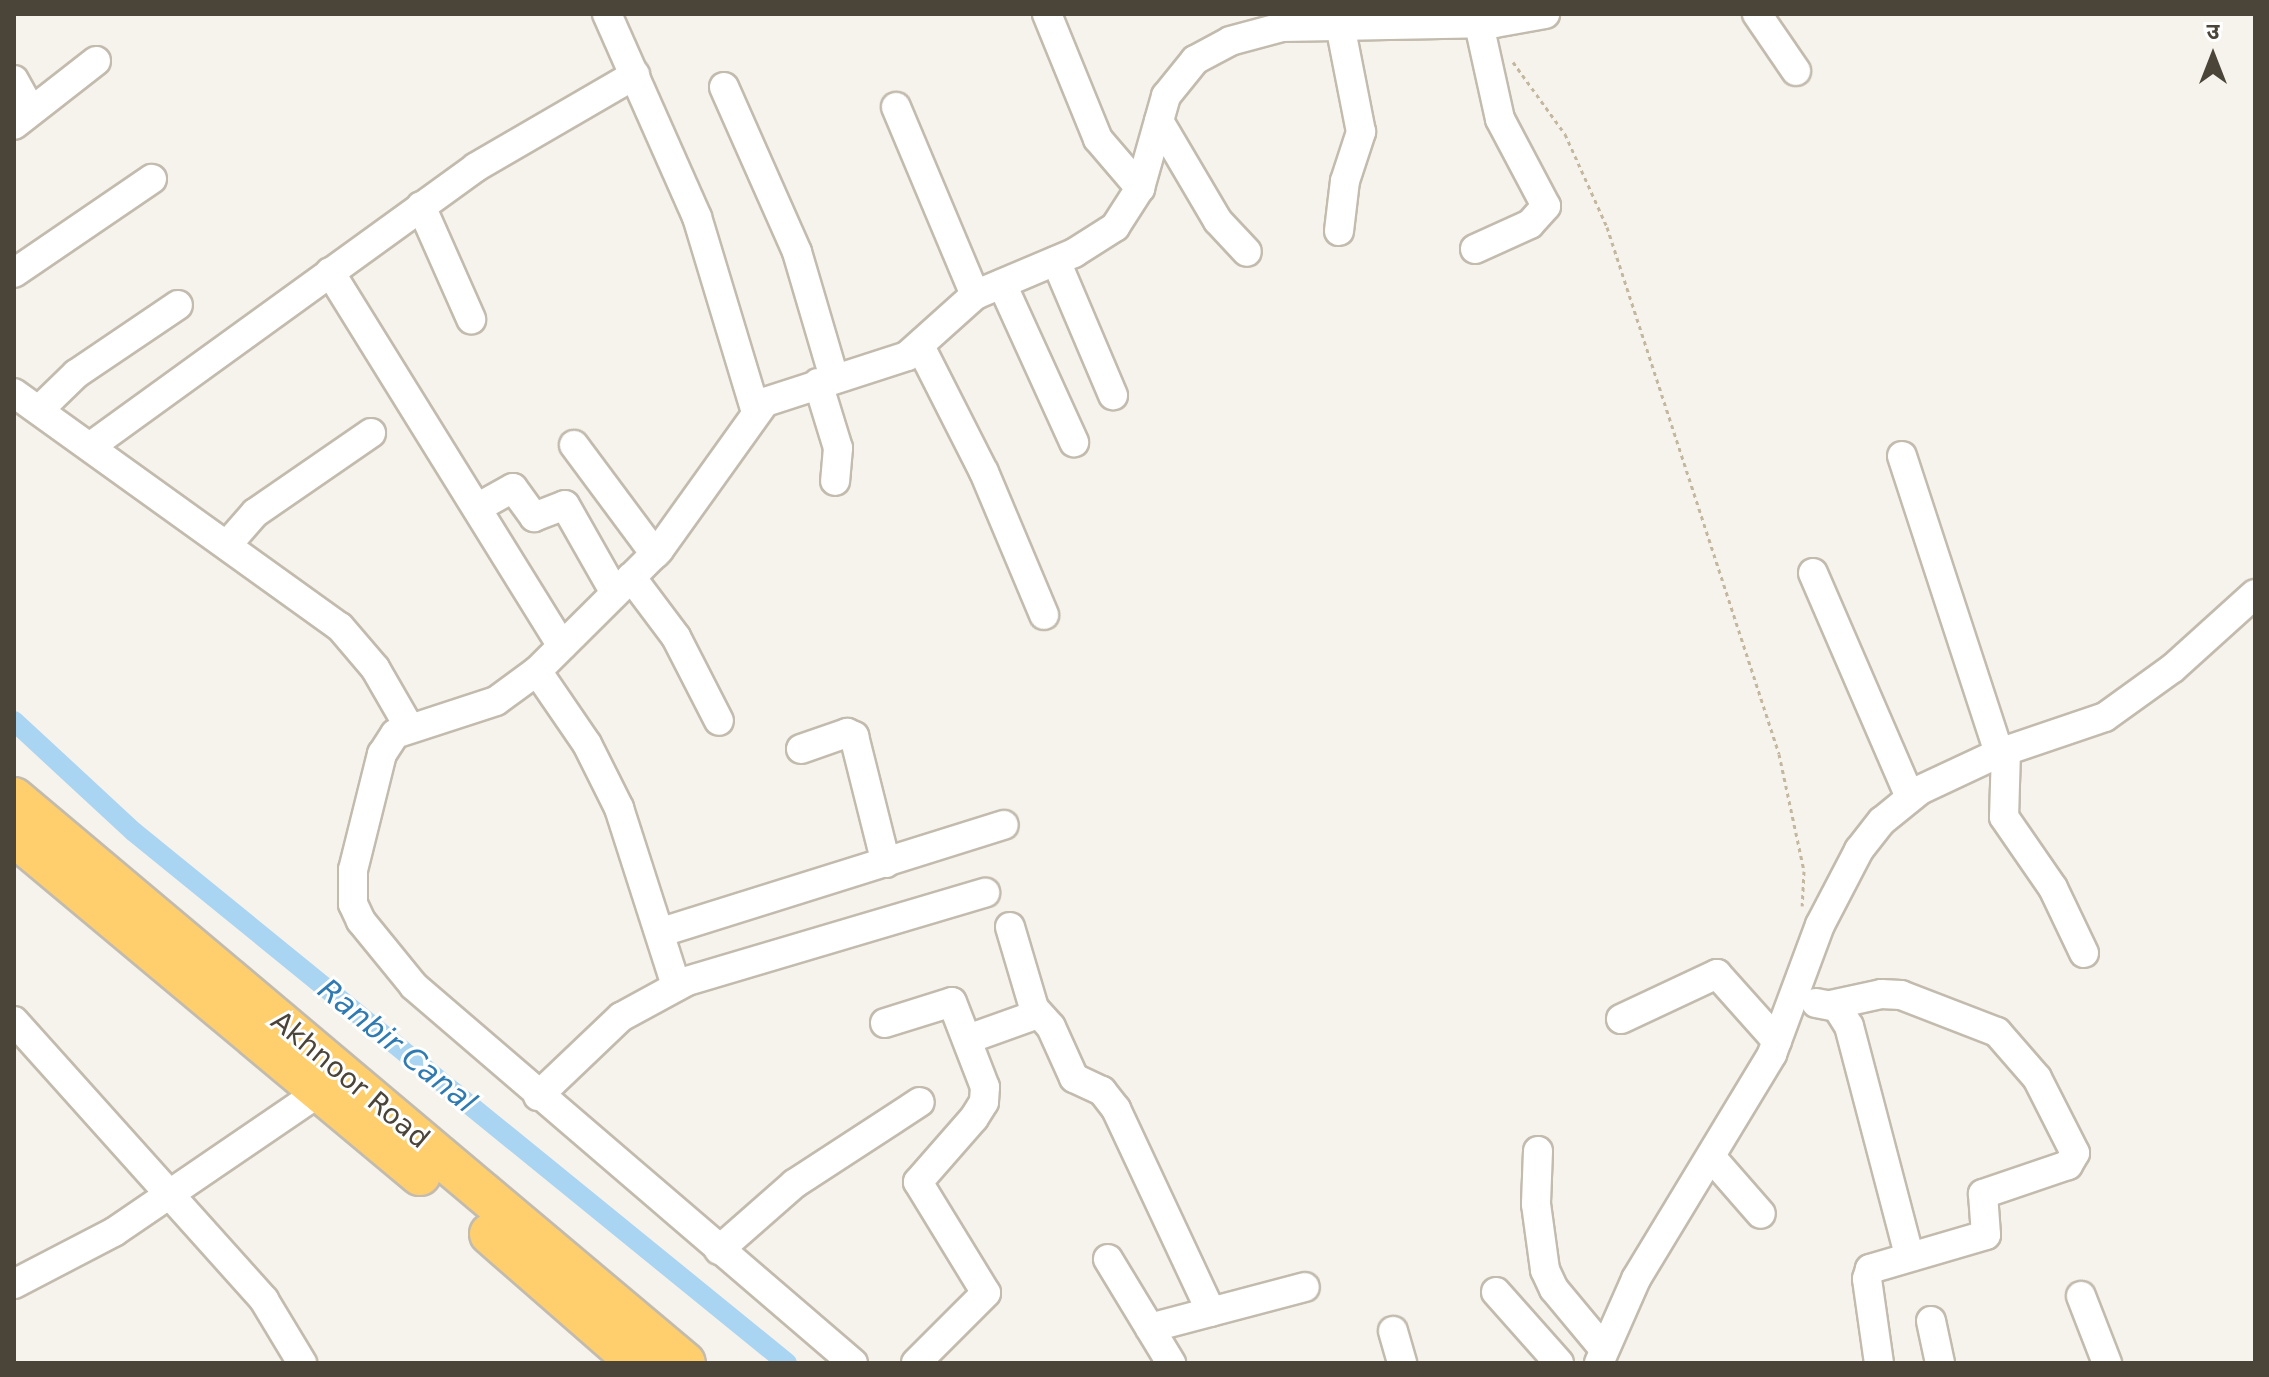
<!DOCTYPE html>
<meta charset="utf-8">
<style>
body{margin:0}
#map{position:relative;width:2269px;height:1377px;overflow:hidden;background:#f6f3ec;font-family:"DejaVu Sans","Noto Sans Devanagari",sans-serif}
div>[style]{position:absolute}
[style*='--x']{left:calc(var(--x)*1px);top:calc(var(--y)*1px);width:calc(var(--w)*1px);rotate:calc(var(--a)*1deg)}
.canal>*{height:20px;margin:-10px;padding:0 10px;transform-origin:10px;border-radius:10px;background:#a9d4f2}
.path>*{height:3px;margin-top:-1.5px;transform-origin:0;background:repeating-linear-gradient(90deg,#c4b79f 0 4px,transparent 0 8px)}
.roads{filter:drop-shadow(2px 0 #c2bbae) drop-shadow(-2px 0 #c2bbae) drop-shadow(0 2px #c2bbae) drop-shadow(0 -2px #c2bbae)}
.minor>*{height:28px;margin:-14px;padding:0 14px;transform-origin:14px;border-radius:14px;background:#fff}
.highway>*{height:40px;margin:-20px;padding:0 20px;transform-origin:20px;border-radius:20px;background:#ffcf6e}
span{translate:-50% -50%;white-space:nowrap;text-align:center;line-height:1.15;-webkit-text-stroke:6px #fff;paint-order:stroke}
.street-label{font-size:28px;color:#4b4439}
.water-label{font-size:30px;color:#2e7ab2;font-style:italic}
.frame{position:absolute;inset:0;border:16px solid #4b4439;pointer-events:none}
.north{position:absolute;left:2173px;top:16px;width:80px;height:80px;-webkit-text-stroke:6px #fff;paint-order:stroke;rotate:0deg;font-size:22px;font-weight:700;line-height:32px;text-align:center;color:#4b4439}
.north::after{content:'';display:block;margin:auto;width:28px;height:36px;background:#4b4439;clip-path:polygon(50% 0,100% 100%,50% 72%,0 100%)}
</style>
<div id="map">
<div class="canal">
<i style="--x:14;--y:721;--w:163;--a:42.8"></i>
<i style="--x:134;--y:832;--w:842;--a:39.12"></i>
</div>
<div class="path">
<i style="--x:1513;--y:62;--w:89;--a:54.2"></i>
<i style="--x:1565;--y:134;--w:102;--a:65.7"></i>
<i style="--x:1607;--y:227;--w:554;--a:71.92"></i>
<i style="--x:1779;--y:754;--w:120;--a:77.9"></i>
<i style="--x:1804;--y:871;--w:35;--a:93"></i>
</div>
<div class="roads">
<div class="minor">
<i style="--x:607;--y:14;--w:222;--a:66.1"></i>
<i style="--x:697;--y:217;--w:204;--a:73.2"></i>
<i style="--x:1047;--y:14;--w:135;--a:67.8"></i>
<i style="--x:1098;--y:139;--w:65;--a:49.4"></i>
<i style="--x:1757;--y:14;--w:69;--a:55.6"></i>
<i style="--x:14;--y:80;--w:35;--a:61"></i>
<i style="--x:724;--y:87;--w:180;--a:66.1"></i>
<i style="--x:797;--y:252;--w:131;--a:73.6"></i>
<i style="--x:896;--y:107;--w:204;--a:67.2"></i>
<i style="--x:1159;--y:121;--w:116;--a:59.5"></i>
<i style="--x:1218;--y:221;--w:42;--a:46.9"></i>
<i style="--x:14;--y:125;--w:104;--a:-38"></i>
<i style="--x:421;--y:206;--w:124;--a:66.1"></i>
<i style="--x:1339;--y:231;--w:50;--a:-83.2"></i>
<i style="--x:1345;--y:181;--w:52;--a:-71.9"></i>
<i style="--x:1361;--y:132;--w:109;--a:-101.1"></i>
<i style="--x:1475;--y:249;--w:60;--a:-24.4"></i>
<i style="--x:1530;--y:224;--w:24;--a:-48"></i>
<i style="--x:1546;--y:206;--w:98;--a:-117.9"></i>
<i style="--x:1500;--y:119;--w:97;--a:-102.5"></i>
<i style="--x:1056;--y:261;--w:146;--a:67"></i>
<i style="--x:330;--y:272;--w:440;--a:58.2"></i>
<i style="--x:14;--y:273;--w:167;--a:-34.3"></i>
<i style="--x:1002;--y:284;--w:174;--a:65.5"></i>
<i style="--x:921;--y:348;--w:139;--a:63.1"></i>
<i style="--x:984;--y:472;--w:155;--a:67.2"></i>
<i style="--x:818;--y:383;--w:68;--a:72.9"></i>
<i style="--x:838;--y:448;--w:33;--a:95"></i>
<i style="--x:14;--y:393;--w:401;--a:35.7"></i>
<i style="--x:340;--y:627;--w:54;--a:49.5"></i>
<i style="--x:375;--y:668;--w:68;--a:60"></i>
<i style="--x:39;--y:410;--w:52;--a:-44.2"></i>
<i style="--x:76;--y:374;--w:123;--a:-34.1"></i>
<i style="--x:574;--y:445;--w:136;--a:53.4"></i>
<i style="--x:91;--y:446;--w:475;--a:-35.9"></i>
<i style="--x:476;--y:167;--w:184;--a:-30.1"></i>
<i style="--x:1902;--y:456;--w:312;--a:71.9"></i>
<i style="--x:477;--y:508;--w:41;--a:-29.1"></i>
<i style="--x:513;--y:488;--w:36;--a:54"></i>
<i style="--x:534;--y:517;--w:33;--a:-21"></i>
<i style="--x:565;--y:505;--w:101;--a:60.4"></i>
<i style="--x:227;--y:545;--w:43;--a:-48.8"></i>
<i style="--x:255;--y:513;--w:141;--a:-34.6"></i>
<i style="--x:1813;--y:573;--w:244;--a:66.6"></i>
<i style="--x:631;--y:577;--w:75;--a:53.1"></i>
<i style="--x:676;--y:637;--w:94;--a:62.9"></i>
<i style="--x:537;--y:671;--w:88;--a:55.6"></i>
<i style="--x:587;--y:744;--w:72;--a:63.4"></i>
<i style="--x:619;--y:808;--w:187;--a:72.2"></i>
<i style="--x:801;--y:749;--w:49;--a:-19.2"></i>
<i style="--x:847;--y:733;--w:8;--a:23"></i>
<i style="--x:854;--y:736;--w:131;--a:75.9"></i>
<i style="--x:2006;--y:751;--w:66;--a:91.7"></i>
<i style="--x:2004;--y:817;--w:86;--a:55.4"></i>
<i style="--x:2053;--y:888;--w:72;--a:64.5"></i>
<i style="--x:1010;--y:927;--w:84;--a:73.5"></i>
<i style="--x:1034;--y:1008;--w:25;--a:48"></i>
<i style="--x:1051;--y:1027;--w:56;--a:65.7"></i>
<i style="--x:1074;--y:1078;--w:31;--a:25"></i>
<i style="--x:1102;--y:1091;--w:23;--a:52"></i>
<i style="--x:1116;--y:1109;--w:224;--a:64.9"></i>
<i style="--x:662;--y:932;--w:358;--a:-17.4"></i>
<i style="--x:1816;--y:1003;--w:21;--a:11"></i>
<i style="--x:1837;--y:1007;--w:22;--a:58"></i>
<i style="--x:1849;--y:1026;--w:236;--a:75.3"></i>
<i style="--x:1831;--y:1005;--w:51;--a:-12.4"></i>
<i style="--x:1881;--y:994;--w:20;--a:3"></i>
<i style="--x:1901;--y:995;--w:103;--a:21.1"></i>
<i style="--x:1997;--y:1032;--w:61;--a:49"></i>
<i style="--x:2037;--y:1078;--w:84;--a:63.1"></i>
<i style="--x:2075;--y:1153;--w:14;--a:120"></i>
<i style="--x:2068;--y:1165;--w:90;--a:161.2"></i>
<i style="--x:1983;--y:1194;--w:41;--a:85.8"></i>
<i style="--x:1986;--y:1235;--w:121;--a:163.7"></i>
<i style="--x:1870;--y:1269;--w:10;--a:107"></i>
<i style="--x:1867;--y:1279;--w:85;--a:81.9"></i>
<i style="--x:1621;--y:1019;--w:106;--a:-25.1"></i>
<i style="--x:1717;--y:974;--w:90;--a:48.2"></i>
<i style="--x:14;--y:1021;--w:375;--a:48.1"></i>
<i style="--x:264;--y:1300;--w:74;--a:58.9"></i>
<i style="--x:885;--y:1023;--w:70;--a:-17.4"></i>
<i style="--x:952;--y:1002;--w:91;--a:68.8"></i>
<i style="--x:985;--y:1087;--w:15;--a:94"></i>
<i style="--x:984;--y:1102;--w:19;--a:122"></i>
<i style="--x:974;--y:1118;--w:85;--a:131.2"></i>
<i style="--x:918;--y:1182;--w:130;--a:58.5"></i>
<i style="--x:986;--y:1293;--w:99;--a:135"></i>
<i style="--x:968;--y:1039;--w:74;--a:-19.7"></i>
<i style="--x:538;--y:1096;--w:115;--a:-43.6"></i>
<i style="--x:621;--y:1017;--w:75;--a:-28.6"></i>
<i style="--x:687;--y:981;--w:311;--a:-16.5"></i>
<i style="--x:1538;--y:1151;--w:53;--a:92.2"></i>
<i style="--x:1536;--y:1204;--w:67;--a:82.2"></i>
<i style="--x:1545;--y:1270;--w:21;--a:65"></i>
<i style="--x:1554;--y:1289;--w:78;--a:50.2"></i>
<i style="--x:1712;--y:1158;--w:74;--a:48.8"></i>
<i style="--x:719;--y:1250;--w:100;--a:-41.3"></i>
<i style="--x:794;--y:1184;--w:150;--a:-33.1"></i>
<i style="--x:1108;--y:1259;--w:122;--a:58.8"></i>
<i style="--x:14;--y:1284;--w:113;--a:-27.5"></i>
<i style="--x:114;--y:1232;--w:250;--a:-34.3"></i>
<i style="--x:1496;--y:1292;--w:95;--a:48.4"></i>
<i style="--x:2081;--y:1296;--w:72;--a:68.8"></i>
<i style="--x:1931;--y:1321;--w:43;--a:77.9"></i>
<i style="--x:1150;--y:1328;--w:160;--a:-14.8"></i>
<i style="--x:1393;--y:1331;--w:33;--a:74"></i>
<i style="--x:853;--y:1363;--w:579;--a:-139.35"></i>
<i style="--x:414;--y:986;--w:84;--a:-129.2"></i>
<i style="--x:361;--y:921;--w:19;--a:-115"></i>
<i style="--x:353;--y:904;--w:34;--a:-90"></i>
<i style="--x:353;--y:870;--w:120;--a:-76"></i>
<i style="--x:382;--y:754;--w:24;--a:-57"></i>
<i style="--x:395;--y:734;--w:106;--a:-18.1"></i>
<i style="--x:496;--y:701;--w:51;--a:-36.2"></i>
<i style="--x:537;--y:671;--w:172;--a:-44.8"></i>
<i style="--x:659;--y:550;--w:182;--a:-54.4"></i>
<i style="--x:765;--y:402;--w:149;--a:-17.9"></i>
<i style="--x:907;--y:356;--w:91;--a:-41.9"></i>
<i style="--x:975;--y:295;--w:108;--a:-23"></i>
<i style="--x:1074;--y:253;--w:49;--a:-32.4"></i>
<i style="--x:1115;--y:227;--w:46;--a:-57.3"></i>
<i style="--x:1140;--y:188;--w:96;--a:-74.2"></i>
<i style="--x:1166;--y:96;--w:46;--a:-51.1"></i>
<i style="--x:1195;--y:60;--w:40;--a:-28"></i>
<i style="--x:1230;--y:41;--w:54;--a:-15.1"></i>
<i style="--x:1282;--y:27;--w:213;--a:-1.1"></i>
<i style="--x:1495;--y:23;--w:51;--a:-10.2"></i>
<i style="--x:1599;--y:1363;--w:92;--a:-66.2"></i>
<i style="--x:1636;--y:1279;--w:263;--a:-58.8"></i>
<i style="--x:1772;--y:1054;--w:138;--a:-69.6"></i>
<i style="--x:1820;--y:925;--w:85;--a:-62.5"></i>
<i style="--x:1859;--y:850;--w:37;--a:-52"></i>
<i style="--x:1882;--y:821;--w:49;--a:-39.2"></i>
<i style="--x:1920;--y:790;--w:87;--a:-25.1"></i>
<i style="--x:1999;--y:753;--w:112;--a:-18.8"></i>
<i style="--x:2105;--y:717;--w:84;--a:-35.8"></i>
<i style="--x:2173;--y:668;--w:110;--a:-42.1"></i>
</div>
<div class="highway">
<i style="--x:14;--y:798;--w:877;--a:40.1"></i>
<i style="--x:14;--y:836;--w:529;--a:39.86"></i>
<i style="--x:490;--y:1234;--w:196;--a:41.1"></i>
</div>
</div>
<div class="street-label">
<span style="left:350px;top:1080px;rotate:40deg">Akhnoor Road</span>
</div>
<div class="water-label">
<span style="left:397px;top:1046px;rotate:39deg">Ranbir Canal</span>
</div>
<div class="frame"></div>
<div class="north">उ</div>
</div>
